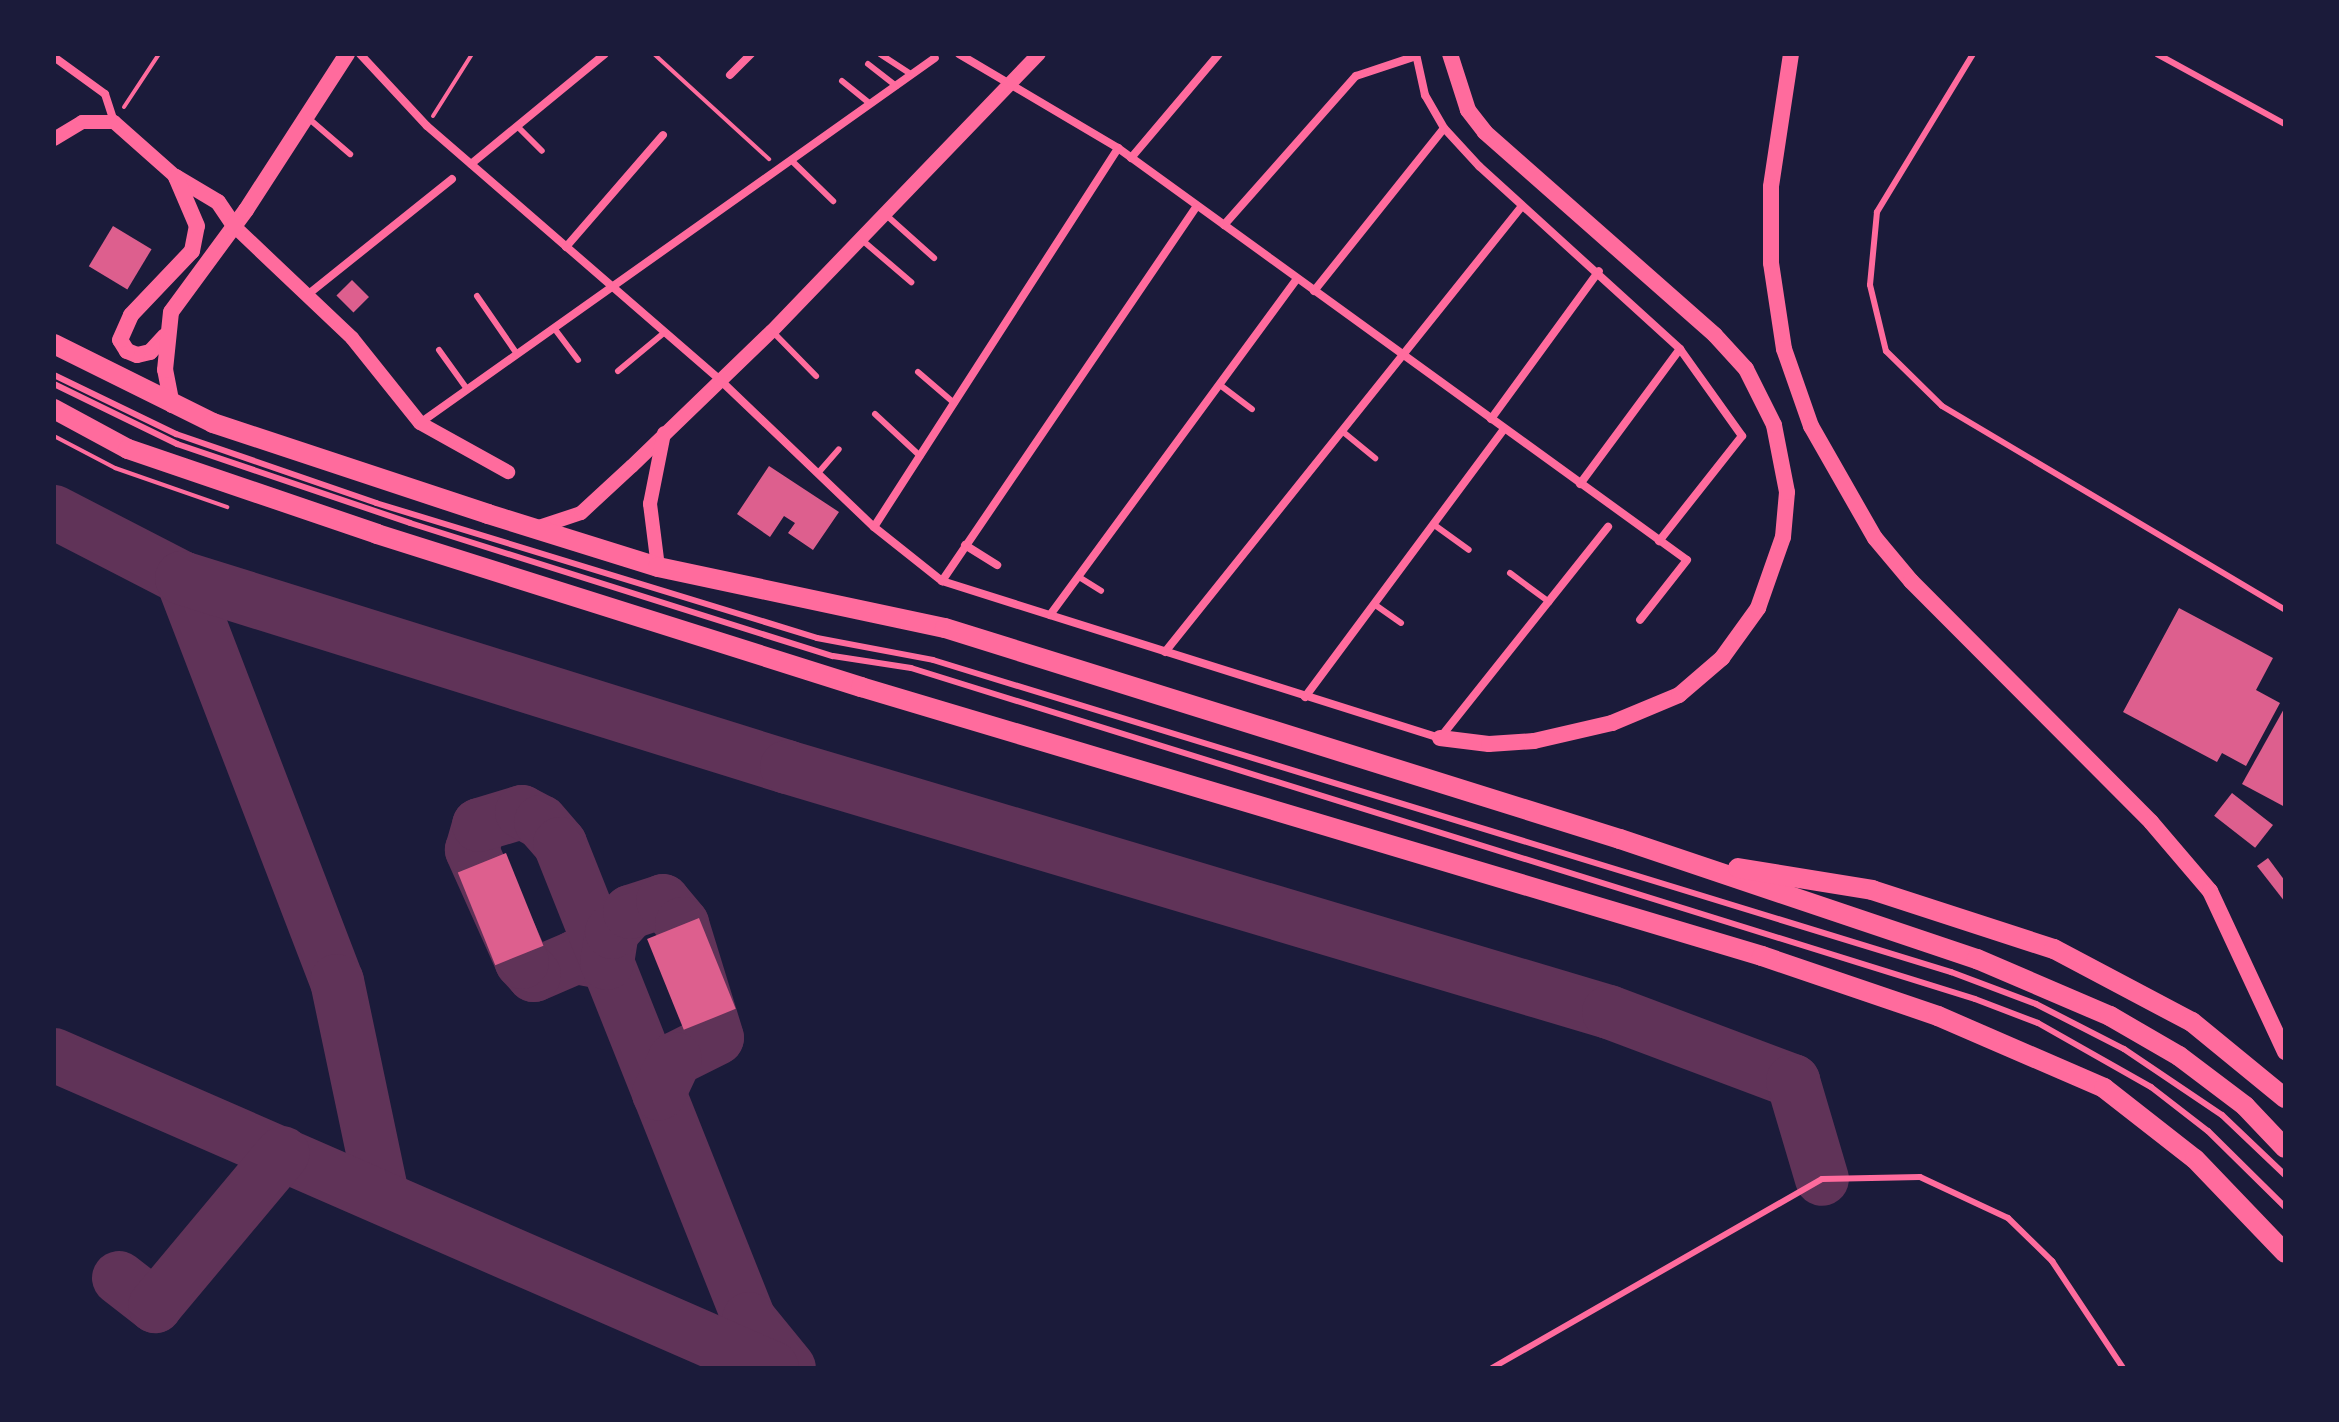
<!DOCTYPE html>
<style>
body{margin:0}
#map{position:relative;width:2339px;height:1422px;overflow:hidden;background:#1b1b3a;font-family:"DejaVu Sans",sans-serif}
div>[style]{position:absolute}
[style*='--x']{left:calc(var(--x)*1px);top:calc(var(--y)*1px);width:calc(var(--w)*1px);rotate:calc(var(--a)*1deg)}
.taxiway>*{height:54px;margin:-27px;padding:0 27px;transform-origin:27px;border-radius:27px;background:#603358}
.building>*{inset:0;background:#dd5f8e;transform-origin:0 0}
.path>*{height:4px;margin:-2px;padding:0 2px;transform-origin:2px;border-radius:2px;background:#ff6b9d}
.service>*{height:6px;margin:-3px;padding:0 3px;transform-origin:3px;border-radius:3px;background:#ff6b9d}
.minor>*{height:8px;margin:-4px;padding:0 4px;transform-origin:4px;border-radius:4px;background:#ff6b9d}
.tertiary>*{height:14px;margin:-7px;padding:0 7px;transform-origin:7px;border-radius:7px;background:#ff6b9d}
.secondary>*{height:16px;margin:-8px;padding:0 8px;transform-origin:8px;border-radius:8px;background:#ff6b9d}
.trunk>*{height:20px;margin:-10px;padding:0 10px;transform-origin:10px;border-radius:10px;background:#ff6b9d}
span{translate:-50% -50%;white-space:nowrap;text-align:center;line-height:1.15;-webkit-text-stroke:8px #1b1b3a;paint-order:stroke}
.frame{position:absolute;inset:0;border:56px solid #1b1b3a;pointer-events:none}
</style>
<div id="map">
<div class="taxiway">
<i style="--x:54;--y:512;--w:144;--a:27.3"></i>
<i style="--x:182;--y:578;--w:432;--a:69"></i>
<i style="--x:337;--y:981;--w:219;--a:78.1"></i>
<i style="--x:182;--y:578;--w:634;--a:17.35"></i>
<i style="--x:787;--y:767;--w:858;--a:16.6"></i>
<i style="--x:1609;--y:1012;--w:197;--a:20.6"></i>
<i style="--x:1793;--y:1081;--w:102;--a:73.5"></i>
<i style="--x:607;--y:963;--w:32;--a:-169"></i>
<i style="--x:576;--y:957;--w:46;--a:156.8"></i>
<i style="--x:534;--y:975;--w:18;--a:-133"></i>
<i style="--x:522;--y:962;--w:123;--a:-114.1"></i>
<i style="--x:472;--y:850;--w:26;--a:-74"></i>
<i style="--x:479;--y:825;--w:45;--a:-16.8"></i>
<i style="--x:522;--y:812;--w:21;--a:28"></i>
<i style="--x:541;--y:822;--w:29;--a:49"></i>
<i style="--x:560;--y:844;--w:511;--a:68.3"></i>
<i style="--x:749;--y:1319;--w:63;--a:50.8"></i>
<i style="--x:607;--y:963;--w:31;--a:-81"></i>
<i style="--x:612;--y:932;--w:27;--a:-48"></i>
<i style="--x:630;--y:912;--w:35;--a:-18"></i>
<i style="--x:663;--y:901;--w:30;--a:50"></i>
<i style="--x:682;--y:924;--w:119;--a:72.9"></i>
<i style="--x:717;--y:1038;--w:47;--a:153.4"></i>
<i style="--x:675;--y:1059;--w:38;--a:115"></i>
<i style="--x:54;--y:1055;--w:783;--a:23.55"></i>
<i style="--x:119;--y:1278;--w:46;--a:37.9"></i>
<i style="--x:155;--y:1306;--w:199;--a:-50.1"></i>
</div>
<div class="building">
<i style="left:113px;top:226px;width:45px;height:47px;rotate:31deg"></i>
<i style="left:352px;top:280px;width:24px;height:22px;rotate:45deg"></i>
<i style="clip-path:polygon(769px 466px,839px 512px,813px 550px,788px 533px,795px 523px,784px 516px,770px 537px,737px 514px)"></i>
<i style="clip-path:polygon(2179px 608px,2273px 658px,2256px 690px,2280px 703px,2246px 766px,2222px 753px,2217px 762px,2123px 712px)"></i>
<i style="clip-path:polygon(2285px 707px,2285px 807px,2242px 784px)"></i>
<i style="left:2232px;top:793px;width:52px;height:29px;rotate:38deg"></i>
<i style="left:506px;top:853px;width:100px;height:52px;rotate:68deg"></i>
<i style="clip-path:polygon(2268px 858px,2285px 881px,2285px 902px,2257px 866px)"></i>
<i style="left:699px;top:918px;width:98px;height:56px;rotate:68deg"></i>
</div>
<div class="path">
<i style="--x:654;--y:54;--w:156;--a:42.4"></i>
<i style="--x:124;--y:107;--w:64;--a:-56.6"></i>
<i style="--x:433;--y:116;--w:73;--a:-57.8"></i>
<i style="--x:54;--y:436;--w:69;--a:27.7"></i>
<i style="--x:115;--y:468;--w:119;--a:19.2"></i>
</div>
<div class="service">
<i style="--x:880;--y:54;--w:38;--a:33"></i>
<i style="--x:1973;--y:54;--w:185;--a:121.3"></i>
<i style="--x:1877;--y:212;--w:73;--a:95.5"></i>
<i style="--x:1870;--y:285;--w:68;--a:76.4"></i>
<i style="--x:1886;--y:351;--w:78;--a:44.5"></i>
<i style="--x:1942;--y:406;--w:399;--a:30.7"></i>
<i style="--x:2157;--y:54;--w:146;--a:28.7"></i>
<i style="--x:868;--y:64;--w:36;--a:38"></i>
<i style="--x:842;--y:81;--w:36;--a:39"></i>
<i style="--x:307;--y:117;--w:57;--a:40.7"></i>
<i style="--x:517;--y:126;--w:35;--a:45"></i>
<i style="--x:791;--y:160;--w:59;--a:44.3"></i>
<i style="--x:885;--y:214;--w:66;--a:41.9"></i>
<i style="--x:862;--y:240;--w:65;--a:40.6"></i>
<i style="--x:477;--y:296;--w:70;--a:55.4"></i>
<i style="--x:554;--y:328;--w:40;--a:53"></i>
<i style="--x:772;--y:331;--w:63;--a:45.6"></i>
<i style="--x:439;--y:350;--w:48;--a:54.3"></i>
<i style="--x:618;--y:371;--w:61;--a:-39.7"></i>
<i style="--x:918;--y:372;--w:48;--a:40.7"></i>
<i style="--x:54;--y:375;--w:136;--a:25.8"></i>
<i style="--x:176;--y:434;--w:212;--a:19"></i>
<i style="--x:376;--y:503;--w:461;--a:17"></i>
<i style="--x:817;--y:638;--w:118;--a:10.7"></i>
<i style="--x:933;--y:660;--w:1065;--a:17.04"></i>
<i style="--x:1951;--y:972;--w:91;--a:20.6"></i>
<i style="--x:2036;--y:1004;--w:99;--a:27.1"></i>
<i style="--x:2124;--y:1049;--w:118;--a:34"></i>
<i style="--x:2222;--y:1115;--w:87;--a:43.6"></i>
<i style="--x:54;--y:384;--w:137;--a:26"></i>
<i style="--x:177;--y:444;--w:246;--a:18.7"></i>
<i style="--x:410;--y:523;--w:443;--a:17.5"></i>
<i style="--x:833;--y:656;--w:79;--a:8.7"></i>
<i style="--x:911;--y:668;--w:1114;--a:17.28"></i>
<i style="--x:1975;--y:999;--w:67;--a:20.9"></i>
<i style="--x:2038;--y:1023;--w:130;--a:29.5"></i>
<i style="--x:2151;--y:1087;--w:72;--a:37.7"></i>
<i style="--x:2208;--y:1131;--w:108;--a:44.6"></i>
<i style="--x:1220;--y:385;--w:40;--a:37"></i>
<i style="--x:875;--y:414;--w:62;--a:43"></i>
<i style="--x:1342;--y:431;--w:43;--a:39.3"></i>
<i style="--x:819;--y:472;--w:30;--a:-49"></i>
<i style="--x:1433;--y:524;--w:44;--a:35.8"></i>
<i style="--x:1510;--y:573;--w:49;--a:36.6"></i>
<i style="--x:1079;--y:577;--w:26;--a:32"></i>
<i style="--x:1374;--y:604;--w:33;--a:35"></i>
<i style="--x:1492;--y:1368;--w:380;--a:-29.8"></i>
<i style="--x:1822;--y:1179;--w:98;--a:-1.2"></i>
<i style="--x:1920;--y:1177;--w:97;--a:25"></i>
<i style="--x:2008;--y:1218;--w:62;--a:44.3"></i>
<i style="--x:2052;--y:1261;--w:128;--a:56.4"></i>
</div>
<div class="minor">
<i style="--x:360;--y:54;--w:98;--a:47.1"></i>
<i style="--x:427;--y:126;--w:386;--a:40.9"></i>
<i style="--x:719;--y:379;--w:214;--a:43.7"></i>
<i style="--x:874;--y:527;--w:87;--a:38.5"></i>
<i style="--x:942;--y:581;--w:522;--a:17.5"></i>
<i style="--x:1440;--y:738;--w:270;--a:-51.5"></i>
<i style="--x:959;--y:54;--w:185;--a:30.6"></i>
<i style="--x:1118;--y:148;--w:702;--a:35.91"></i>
<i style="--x:1687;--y:560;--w:76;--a:128.1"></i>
<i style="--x:1416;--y:54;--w:42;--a:77.6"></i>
<i style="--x:1425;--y:95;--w:38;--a:60"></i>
<i style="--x:1444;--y:128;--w:52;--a:47.4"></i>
<i style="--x:1479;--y:166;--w:272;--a:42.3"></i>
<i style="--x:1680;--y:349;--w:107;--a:54.5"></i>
<i style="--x:1742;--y:436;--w:134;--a:128.3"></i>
<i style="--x:54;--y:57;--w:63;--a:36"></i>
<i style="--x:105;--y:94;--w:29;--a:72"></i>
<i style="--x:730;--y:75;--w:30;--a:-45"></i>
<i style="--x:1131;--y:158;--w:136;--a:-49.8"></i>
<i style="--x:471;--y:164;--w:173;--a:-39.4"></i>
<i style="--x:1224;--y:225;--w:199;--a:-48.5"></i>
<i style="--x:1356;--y:76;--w:63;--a:-18.4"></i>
<i style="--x:566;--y:247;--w:148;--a:-49.1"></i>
<i style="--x:1314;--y:291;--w:208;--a:-51.4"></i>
<i style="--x:306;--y:296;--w:187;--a:-38.7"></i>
<i style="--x:1491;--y:419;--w:183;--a:-53.9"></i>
<i style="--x:420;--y:423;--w:631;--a:-35.33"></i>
<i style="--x:1580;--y:484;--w:168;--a:-53.5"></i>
<i style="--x:874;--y:527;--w:451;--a:-57.2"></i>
<i style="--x:965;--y:545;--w:38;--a:32"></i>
<i style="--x:942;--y:581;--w:453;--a:-55.8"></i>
<i style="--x:1050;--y:615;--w:417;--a:-53.7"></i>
<i style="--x:1165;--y:652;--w:571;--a:-51.32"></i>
<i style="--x:1305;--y:697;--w:334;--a:-53.4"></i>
</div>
<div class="tertiary">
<i style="--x:54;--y:139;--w:33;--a:-31"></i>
<i style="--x:82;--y:122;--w:32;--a:0"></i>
<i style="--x:114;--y:122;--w:83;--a:41.6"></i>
<i style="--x:234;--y:226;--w:163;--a:43.5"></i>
<i style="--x:352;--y:338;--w:109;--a:51.3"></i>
<i style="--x:420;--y:423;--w:101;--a:29.1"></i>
<i style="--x:536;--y:528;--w:47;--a:-18.4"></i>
<i style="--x:581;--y:513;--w:69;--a:-42.7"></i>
<i style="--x:632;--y:466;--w:194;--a:-44"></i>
<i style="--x:772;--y:331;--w:385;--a:-46.1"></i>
<i style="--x:658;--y:567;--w:64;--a:-97.2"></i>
<i style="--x:650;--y:504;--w:72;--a:-78.8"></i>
</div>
<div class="secondary">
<i style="--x:1791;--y:54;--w:134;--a:98.6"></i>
<i style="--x:1771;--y:187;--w:76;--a:90"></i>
<i style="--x:1771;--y:263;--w:87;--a:81.4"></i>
<i style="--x:1784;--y:349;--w:82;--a:70.7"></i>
<i style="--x:1811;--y:426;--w:129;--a:60.3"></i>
<i style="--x:1875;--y:538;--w:56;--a:50.1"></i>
<i style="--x:1911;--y:581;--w:340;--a:45.1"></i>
<i style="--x:2151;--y:822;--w:91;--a:49.5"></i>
<i style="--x:2210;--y:891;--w:178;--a:65"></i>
<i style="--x:176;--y:177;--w:49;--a:30.8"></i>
<i style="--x:218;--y:202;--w:29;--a:56"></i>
<i style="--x:165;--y:336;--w:22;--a:133"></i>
<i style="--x:150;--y:352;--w:13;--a:167"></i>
<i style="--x:137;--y:355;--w:11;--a:-158"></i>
<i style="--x:127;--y:351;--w:13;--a:-122"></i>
<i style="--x:120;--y:340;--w:27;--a:-66"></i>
<i style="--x:131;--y:315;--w:88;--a:-46.4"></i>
<i style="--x:192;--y:251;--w:25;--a:-79"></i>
<i style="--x:197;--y:226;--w:53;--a:-113.2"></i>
<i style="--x:172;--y:405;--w:36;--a:-101"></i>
<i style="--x:165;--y:370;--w:58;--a:-84.1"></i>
<i style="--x:171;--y:312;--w:127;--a:-53.7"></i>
<i style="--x:246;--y:210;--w:186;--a:-57.1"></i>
<i style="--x:1440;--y:738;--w:49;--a:7"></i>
<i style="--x:1489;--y:744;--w:45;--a:-3.8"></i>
<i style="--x:1534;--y:741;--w:80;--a:-13"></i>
<i style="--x:1612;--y:723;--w:73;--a:-22.7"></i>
<i style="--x:1679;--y:695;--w:57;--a:-40.7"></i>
<i style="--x:1722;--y:658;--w:62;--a:-54.2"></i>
<i style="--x:1758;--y:608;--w:75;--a:-70.6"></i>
<i style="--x:1783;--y:537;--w:45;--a:-84.9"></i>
<i style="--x:1787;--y:492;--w:68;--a:-101"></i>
<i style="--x:1774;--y:425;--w:63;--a:-116.6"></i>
<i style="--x:1746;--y:369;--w:46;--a:-132.4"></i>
<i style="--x:1715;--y:335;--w:307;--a:-138.6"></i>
<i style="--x:1485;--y:132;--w:28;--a:-128"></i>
<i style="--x:1468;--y:110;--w:59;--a:-107.8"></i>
</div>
<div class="trunk">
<i style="--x:54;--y:344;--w:178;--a:26.4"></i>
<i style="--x:213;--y:423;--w:290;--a:18.3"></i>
<i style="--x:488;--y:514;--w:178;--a:17.3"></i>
<i style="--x:658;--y:567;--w:293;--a:12"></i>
<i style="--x:945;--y:628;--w:707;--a:17.36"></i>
<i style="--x:1620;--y:839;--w:377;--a:18.6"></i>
<i style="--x:1977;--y:959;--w:145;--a:23.2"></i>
<i style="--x:2110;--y:1016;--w:80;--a:30.1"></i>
<i style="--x:2179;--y:1056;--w:83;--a:37.1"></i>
<i style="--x:2245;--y:1106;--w:58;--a:46.4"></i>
<i style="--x:54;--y:409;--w:84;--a:28.4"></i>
<i style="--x:128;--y:449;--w:263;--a:18.8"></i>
<i style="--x:377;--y:534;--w:508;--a:17.54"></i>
<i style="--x:861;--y:687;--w:940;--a:16.62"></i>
<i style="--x:1762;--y:956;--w:186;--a:18.8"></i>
<i style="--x:1938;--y:1016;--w:181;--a:23.4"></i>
<i style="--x:2104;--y:1088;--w:115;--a:38"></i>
<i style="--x:2195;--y:1159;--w:130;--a:46.2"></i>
<i style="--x:1738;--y:868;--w:136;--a:9.3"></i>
<i style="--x:1872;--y:890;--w:191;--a:18"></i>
<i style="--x:2054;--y:949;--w:156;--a:27.9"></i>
<i style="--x:2192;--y:1022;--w:120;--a:39.3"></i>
</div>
<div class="frame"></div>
</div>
